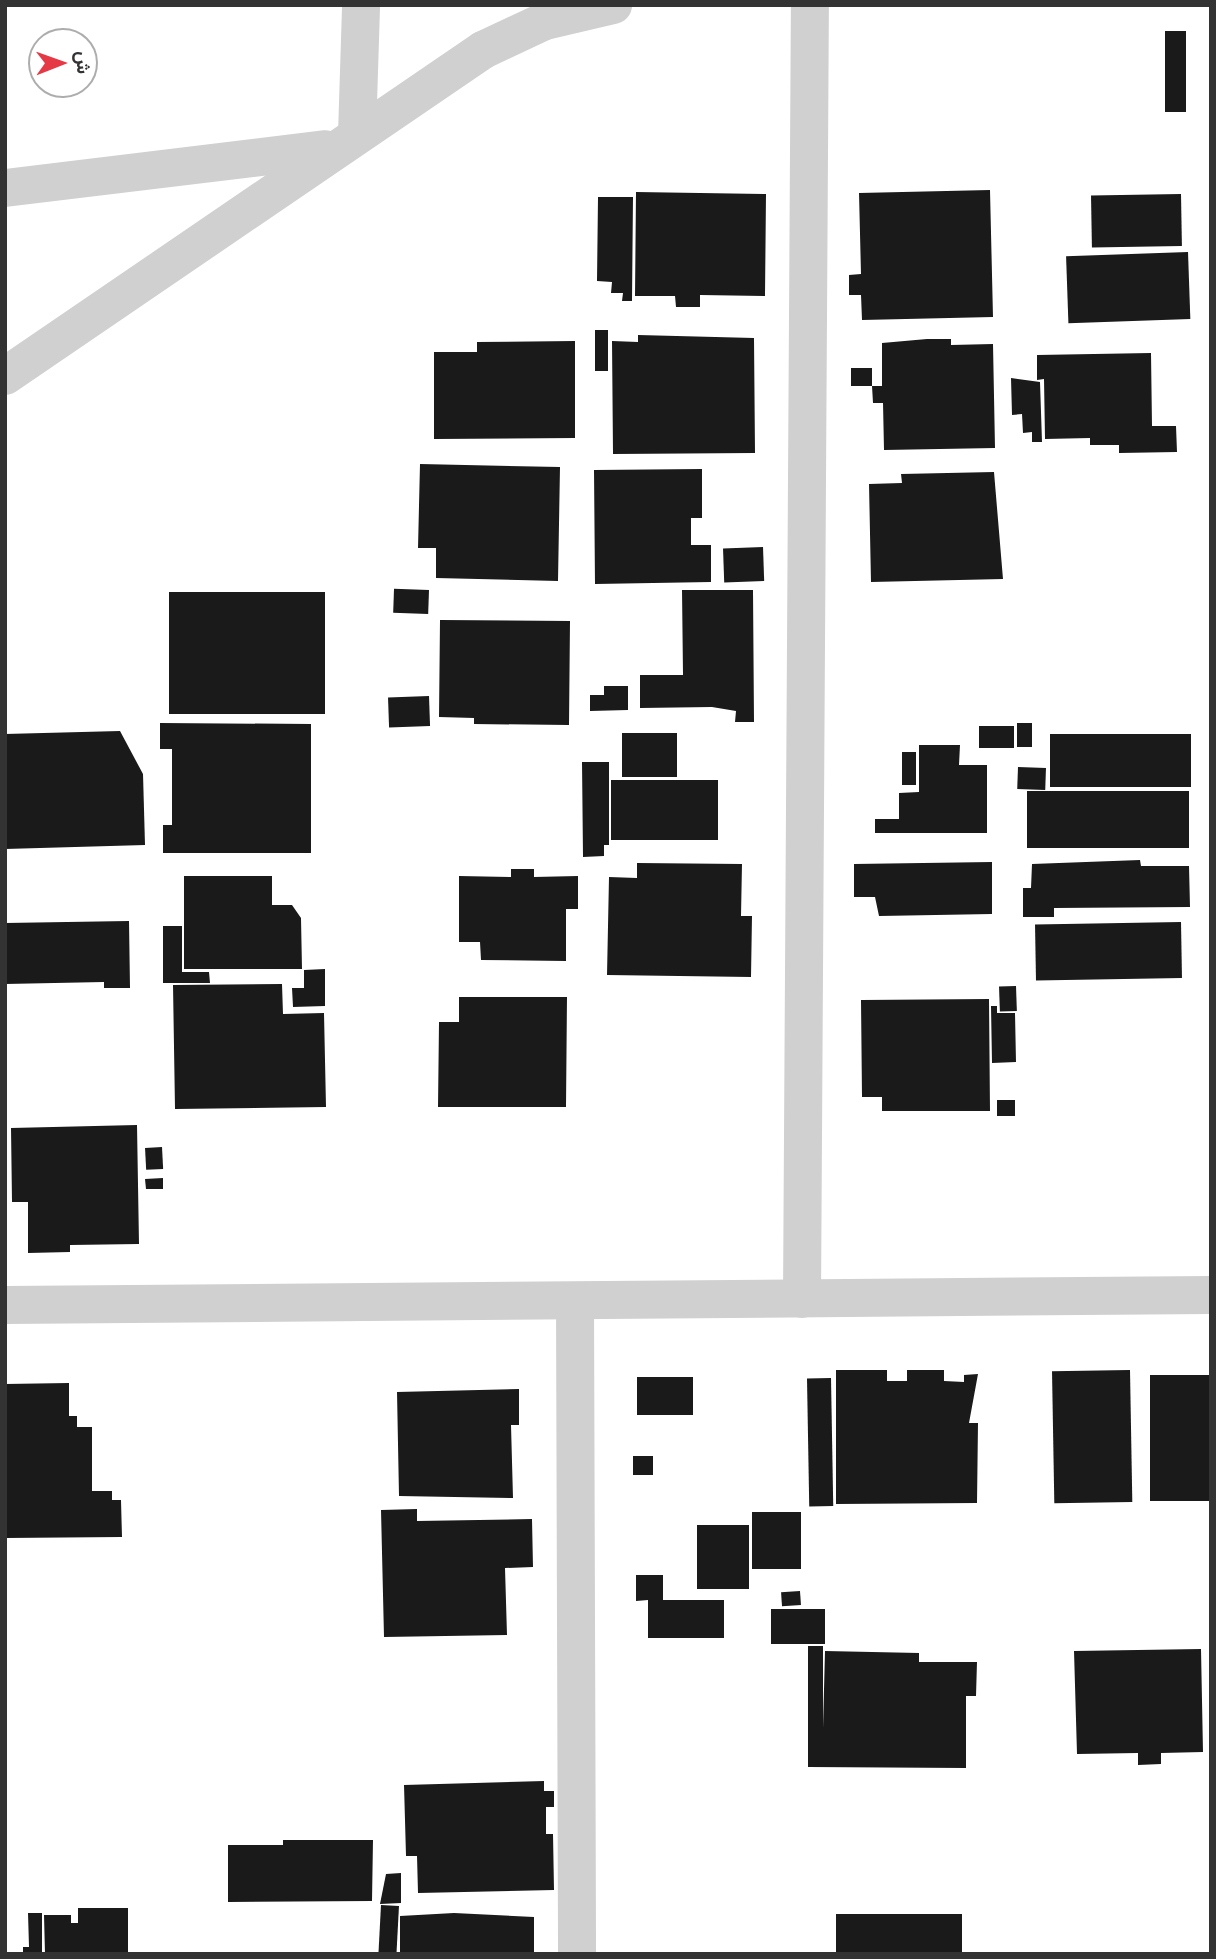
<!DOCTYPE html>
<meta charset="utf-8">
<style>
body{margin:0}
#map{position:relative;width:1216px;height:1959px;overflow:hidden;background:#fff;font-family:"Source Sans 3",Vazirmatn,sans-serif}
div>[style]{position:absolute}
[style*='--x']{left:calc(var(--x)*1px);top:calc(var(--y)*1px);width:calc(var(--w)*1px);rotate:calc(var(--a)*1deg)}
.building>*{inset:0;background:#1a1a1a;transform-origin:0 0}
.minor>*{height:38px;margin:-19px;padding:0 19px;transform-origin:19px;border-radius:19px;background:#d0d0d0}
span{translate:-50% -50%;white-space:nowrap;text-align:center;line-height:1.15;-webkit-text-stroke:7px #fff;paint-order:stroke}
.frame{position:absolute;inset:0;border:7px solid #333;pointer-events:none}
.north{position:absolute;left:28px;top:28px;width:70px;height:70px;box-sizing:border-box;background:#fff;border:2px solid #adadad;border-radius:50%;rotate:89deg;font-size:19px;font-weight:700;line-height:28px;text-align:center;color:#333}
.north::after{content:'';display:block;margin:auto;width:24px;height:32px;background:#e63946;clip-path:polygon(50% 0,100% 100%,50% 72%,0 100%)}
</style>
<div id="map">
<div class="building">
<i style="left:1165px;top:31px;width:21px;height:81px"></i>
<i style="clip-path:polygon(990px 190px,993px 317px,862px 320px,861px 295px,849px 295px,849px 275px,861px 274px,859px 193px)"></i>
<i style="clip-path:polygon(636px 192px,766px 194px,765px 296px,700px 295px,700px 307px,676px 307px,675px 296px,635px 296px)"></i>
<i style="left:1181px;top:194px;width:52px;height:90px;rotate:89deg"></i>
<i style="clip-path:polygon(598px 197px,633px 197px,632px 301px,622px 301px,623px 293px,611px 293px,612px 282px,597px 281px)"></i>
<i style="left:1188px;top:252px;width:67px;height:122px;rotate:88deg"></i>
<i style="left:595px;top:330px;width:13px;height:41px"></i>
<i style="clip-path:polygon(638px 335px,754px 338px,755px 453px,613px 454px,612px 341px,638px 342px)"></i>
<i style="clip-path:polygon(927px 339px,951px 339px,951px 345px,993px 344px,995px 448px,884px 450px,883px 403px,873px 403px,872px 386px,882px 386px,882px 343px)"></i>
<i style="clip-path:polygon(575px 341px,575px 438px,434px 439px,434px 352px,477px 352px,477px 342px)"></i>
<i style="clip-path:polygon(1151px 353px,1152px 426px,1176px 426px,1177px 452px,1119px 453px,1119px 445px,1090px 445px,1090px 438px,1045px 439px,1044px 379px,1037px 380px,1037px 355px)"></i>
<i style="left:851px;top:368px;width:21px;height:18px"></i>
<i style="clip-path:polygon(1011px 378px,1040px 382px,1042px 442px,1032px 442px,1032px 432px,1023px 433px,1022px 414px,1012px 415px)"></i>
<i style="clip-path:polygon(420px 464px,560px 467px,558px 581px,436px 578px,436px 548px,418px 548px)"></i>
<i style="clip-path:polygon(702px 469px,702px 518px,691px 518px,691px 545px,711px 545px,711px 582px,595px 584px,594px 470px)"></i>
<i style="clip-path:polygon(994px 472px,1003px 579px,871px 582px,869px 484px,902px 483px,901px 474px)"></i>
<i style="left:763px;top:547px;width:34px;height:40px;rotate:88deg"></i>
<i style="left:429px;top:590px;width:24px;height:35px;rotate:92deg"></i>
<i style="clip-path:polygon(682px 590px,753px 590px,754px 722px,735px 722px,736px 711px,712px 707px,640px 708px,640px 675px,683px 675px)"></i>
<i style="left:169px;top:592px;width:156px;height:122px"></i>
<i style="clip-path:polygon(440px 620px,570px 621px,569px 725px,474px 724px,474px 718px,439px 717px)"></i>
<i style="clip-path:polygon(604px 686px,628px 686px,628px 710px,590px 711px,590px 695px,604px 695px)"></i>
<i style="left:429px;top:696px;width:30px;height:41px;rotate:88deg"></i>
<i style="clip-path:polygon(160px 723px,311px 724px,311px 853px,163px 853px,163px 825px,172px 825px,172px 749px,160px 749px)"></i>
<i style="left:1017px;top:723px;width:15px;height:24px"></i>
<i style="left:979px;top:726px;width:35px;height:22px"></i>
<i style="clip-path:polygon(120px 731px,143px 774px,145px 845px,5px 849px,5px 734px)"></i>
<i style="left:622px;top:733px;width:55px;height:44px"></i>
<i style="left:1050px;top:734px;width:141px;height:53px"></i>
<i style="clip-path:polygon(919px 745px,960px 745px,959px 765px,987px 765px,987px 833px,875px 833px,875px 819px,899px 819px,899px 793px,919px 792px)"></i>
<i style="left:902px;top:752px;width:14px;height:33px"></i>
<i style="clip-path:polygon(582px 762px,609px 762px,609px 845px,604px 845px,604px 856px,583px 857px)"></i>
<i style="left:1018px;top:767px;width:28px;height:22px;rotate:2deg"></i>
<i style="left:611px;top:780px;width:107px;height:60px"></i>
<i style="left:1027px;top:791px;width:162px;height:57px"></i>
<i style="clip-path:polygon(1140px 860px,1141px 866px,1189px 866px,1190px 907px,1054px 908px,1054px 917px,1023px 917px,1023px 888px,1031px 888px,1032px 864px)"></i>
<i style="clip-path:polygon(992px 862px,992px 914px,879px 916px,875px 897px,854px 897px,854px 864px)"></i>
<i style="clip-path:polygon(637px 863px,742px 864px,741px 916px,752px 916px,751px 977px,607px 975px,609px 877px,637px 878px)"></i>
<i style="clip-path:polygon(511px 869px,534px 869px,534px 877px,578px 876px,578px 909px,566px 909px,566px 961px,481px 960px,480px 942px,459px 942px,459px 876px,511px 877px)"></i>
<i style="clip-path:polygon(184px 876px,272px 876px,272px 905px,292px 905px,301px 918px,302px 969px,184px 969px)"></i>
<i style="clip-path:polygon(129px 921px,130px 988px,104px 988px,104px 982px,5px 984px,5px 923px)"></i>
<i style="left:1181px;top:922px;width:56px;height:146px;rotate:89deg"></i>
<i style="clip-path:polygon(163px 926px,182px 926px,182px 972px,209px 972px,210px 983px,163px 983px)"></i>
<i style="clip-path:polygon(325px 969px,325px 1006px,293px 1007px,292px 988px,304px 988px,304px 970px)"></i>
<i style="clip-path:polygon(282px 984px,283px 1014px,324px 1013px,326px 1107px,175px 1109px,173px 985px)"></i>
<i style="left:1016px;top:986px;width:25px;height:17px;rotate:88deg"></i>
<i style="clip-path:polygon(459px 997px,567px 997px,566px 1107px,438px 1107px,439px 1022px,459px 1022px)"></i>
<i style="clip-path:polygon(989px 999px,990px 1111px,882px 1111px,882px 1097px,862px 1097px,861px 1000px)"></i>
<i style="clip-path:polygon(991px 1006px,997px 1006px,997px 1013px,1015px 1013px,1016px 1062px,992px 1063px)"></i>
<i style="left:997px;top:1100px;width:18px;height:16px"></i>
<i style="clip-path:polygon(137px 1125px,139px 1244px,70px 1245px,70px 1252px,28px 1253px,28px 1202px,12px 1202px,11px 1128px)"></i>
<i style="left:162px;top:1147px;width:22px;height:17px;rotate:87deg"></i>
<i style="clip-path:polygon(163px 1178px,163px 1189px,146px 1189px,145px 1179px)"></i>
<i style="clip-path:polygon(836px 1370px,887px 1370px,887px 1381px,907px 1381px,907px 1370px,944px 1370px,944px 1381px,964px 1382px,964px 1375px,978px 1374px,969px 1423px,978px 1423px,977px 1503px,836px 1504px)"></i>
<i style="left:1130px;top:1370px;width:132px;height:78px;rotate:89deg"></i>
<i style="left:1211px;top:1375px;width:126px;height:61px;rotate:90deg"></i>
<i style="left:693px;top:1377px;width:38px;height:56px;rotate:90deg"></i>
<i style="left:831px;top:1378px;width:128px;height:24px;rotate:89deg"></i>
<i style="clip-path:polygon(69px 1383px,69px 1416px,77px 1416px,77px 1427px,92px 1427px,92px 1491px,112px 1491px,112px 1500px,121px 1500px,122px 1537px,5px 1538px,5px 1384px)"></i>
<i style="clip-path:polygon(519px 1389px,519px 1425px,511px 1425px,513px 1498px,399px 1496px,397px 1392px)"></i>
<i style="left:633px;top:1456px;width:20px;height:19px"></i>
<i style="clip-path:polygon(417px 1509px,417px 1521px,532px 1519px,533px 1567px,505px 1568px,507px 1635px,384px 1637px,381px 1510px)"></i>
<i style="left:752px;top:1512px;width:49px;height:57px"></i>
<i style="left:749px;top:1525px;width:64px;height:52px;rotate:90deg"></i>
<i style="clip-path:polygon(636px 1575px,663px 1575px,663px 1600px,724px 1600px,724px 1638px,648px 1638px,648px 1600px,636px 1601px)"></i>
<i style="left:800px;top:1591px;width:14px;height:19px;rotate:86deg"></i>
<i style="left:771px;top:1609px;width:54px;height:35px"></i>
<i style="clip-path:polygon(808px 1646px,823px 1646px,823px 1728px,825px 1651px,919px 1653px,919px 1662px,977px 1662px,976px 1696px,966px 1696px,966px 1768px,808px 1767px)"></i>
<i style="clip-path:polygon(1201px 1649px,1203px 1752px,1161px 1753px,1161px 1764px,1138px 1765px,1138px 1753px,1077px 1754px,1074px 1651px)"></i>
<i style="clip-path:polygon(544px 1781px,544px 1791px,554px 1791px,554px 1807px,546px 1807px,546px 1834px,553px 1834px,554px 1890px,418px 1893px,417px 1856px,406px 1856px,404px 1785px)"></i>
<i style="clip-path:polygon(283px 1840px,373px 1840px,372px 1901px,228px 1902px,228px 1845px,283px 1845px)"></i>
<i style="clip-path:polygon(401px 1873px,401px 1903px,380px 1904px,386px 1874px)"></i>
<i style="left:381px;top:1905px;width:18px;height:49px;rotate:3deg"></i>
<i style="clip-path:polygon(78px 1908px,128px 1908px,128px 1954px,45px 1954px,44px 1915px,71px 1915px,71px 1923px,78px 1923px)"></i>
<i style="clip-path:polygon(28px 1913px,42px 1913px,42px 1954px,23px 1954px,23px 1947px,29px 1947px)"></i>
<i style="clip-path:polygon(454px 1913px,534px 1917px,534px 1954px,400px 1954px,400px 1916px)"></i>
<i style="left:836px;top:1914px;width:126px;height:40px"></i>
</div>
<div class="minor">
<i style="--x:357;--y:135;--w:130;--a:-88.2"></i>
<i style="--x:5;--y:188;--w:323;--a:-6.9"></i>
<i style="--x:5;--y:376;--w:579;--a:-34.29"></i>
<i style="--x:483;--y:50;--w:68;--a:-25.1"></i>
<i style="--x:545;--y:21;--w:70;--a:-13.2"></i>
<i style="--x:802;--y:1299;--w:1294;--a:-89.65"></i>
<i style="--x:575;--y:1301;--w:653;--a:89.82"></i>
<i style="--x:5;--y:1305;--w:1206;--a:-0.48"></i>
</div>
<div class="frame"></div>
<div class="north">ش</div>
</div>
